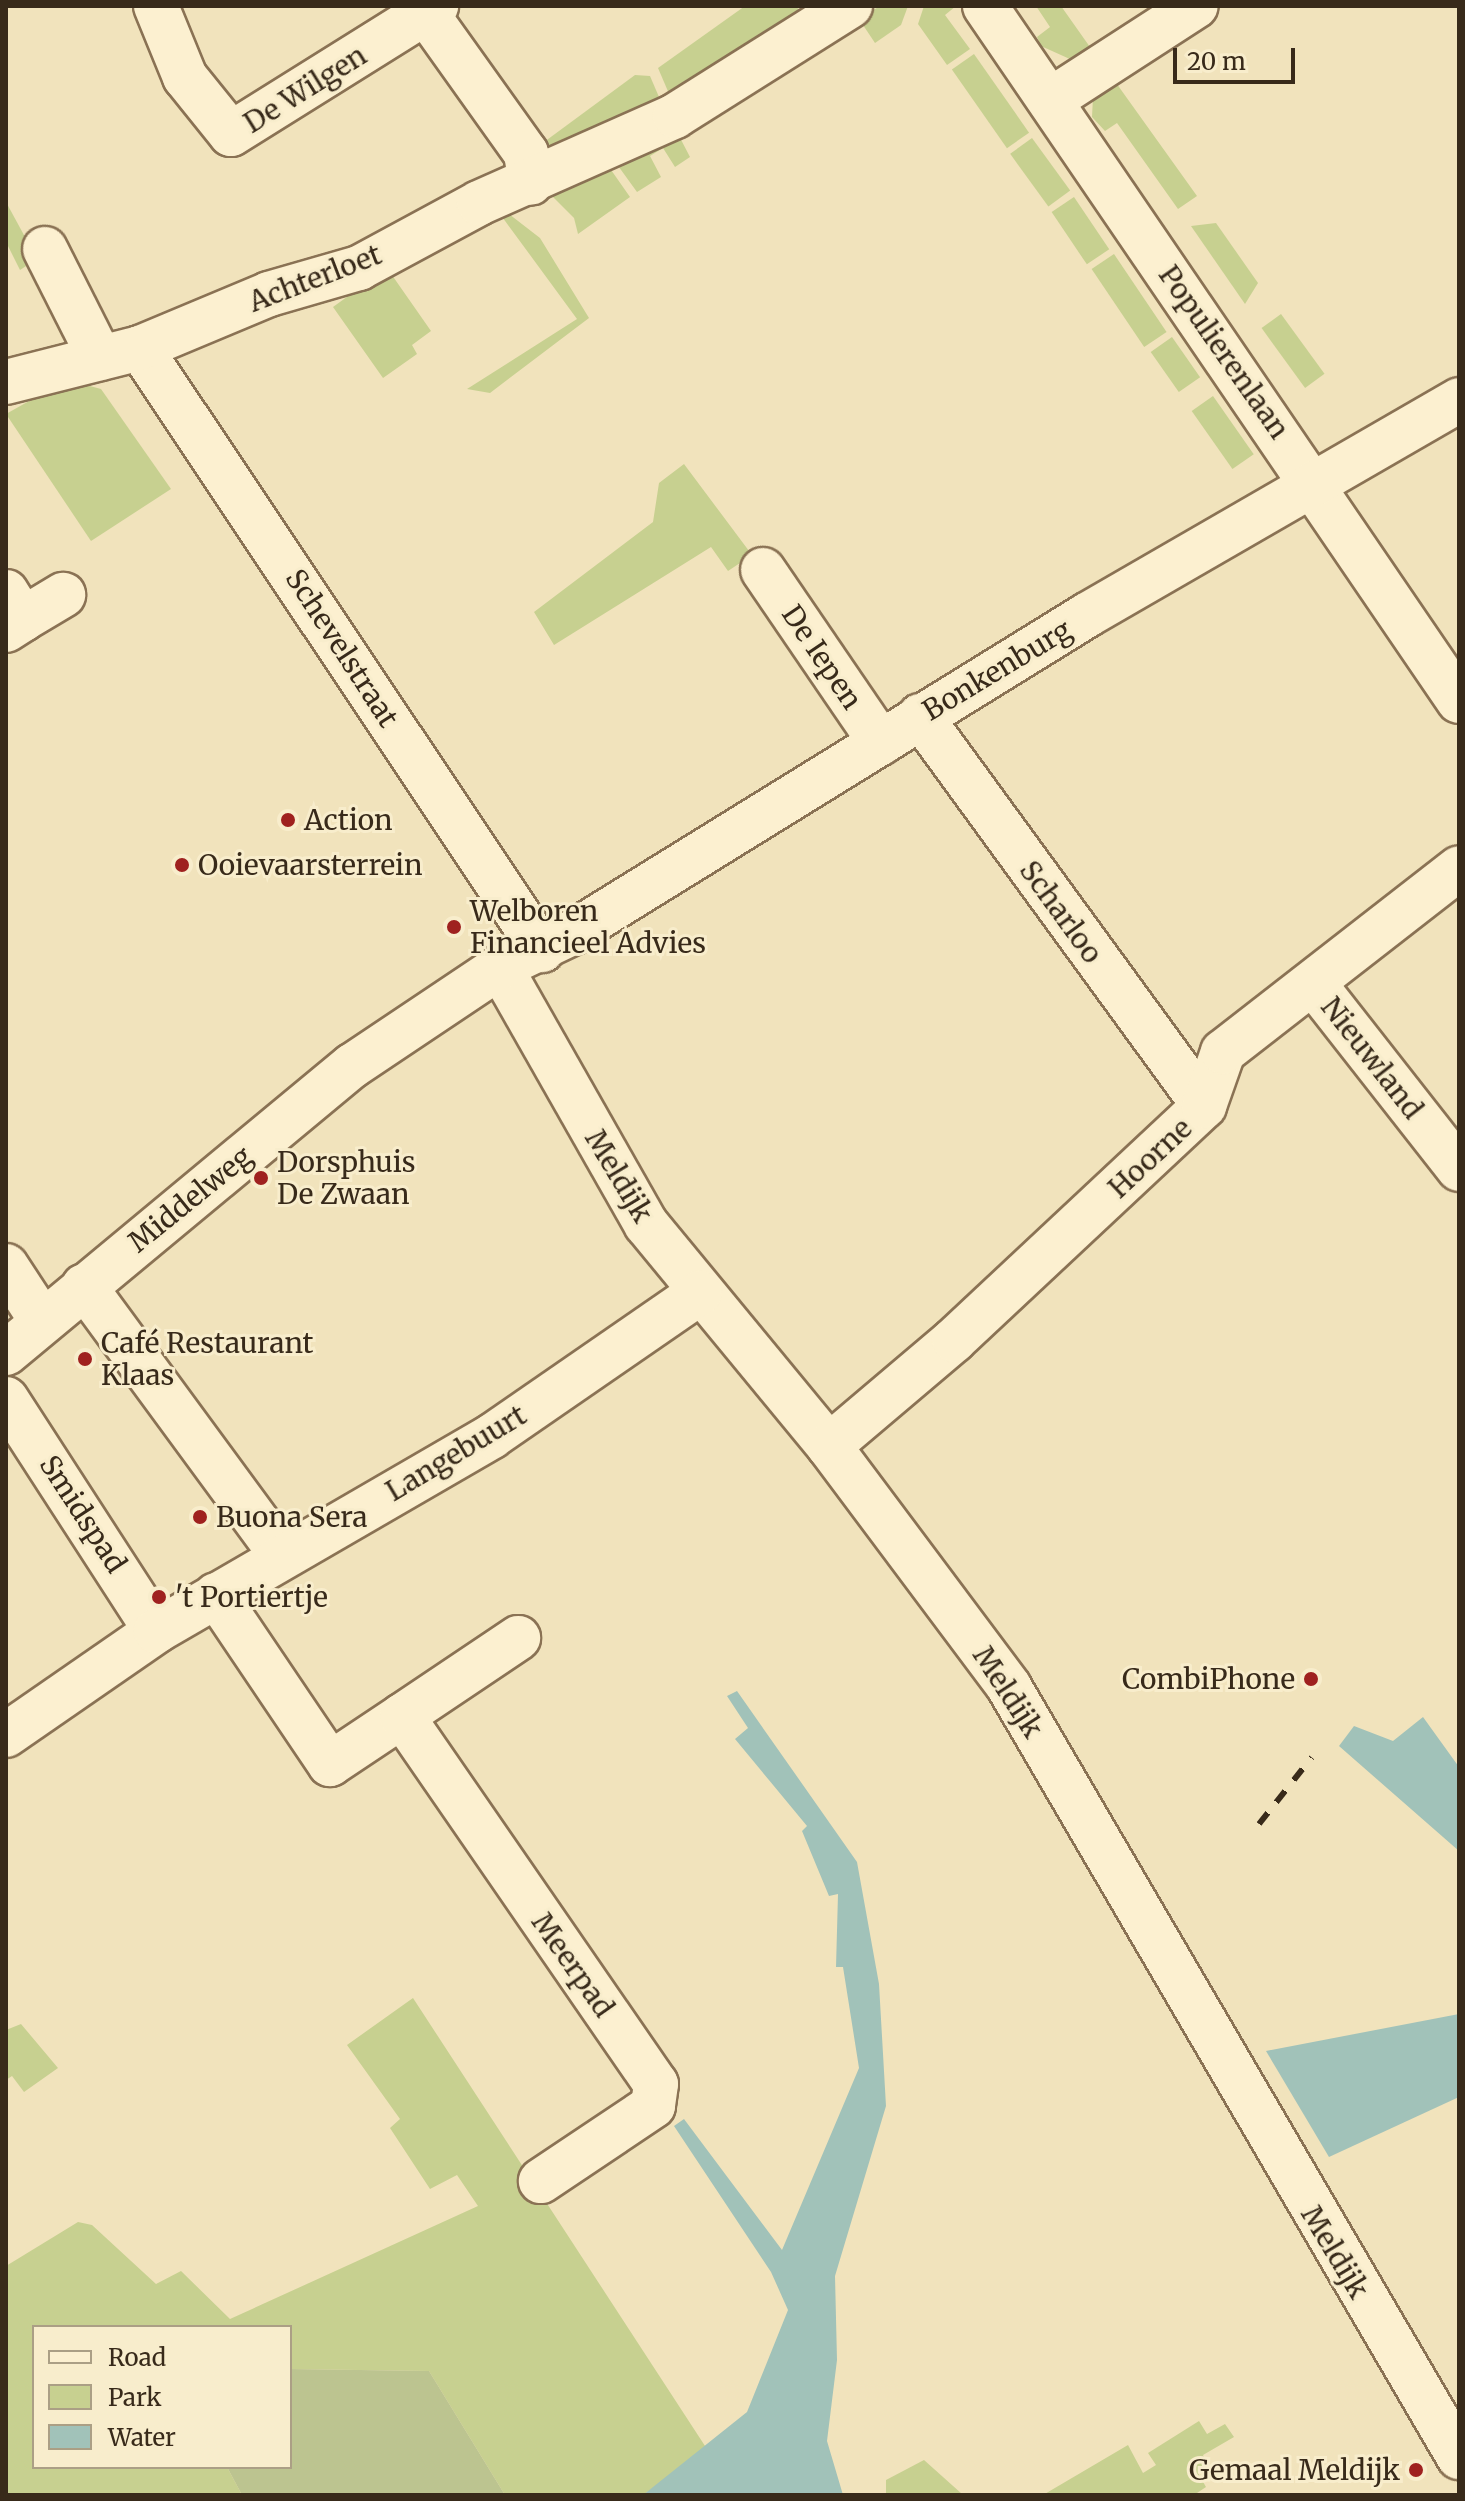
<!DOCTYPE html>
<meta charset="utf-8">
<style>
body{margin:0}
#map{position:relative;width:1465px;height:2501px;overflow:hidden;background:#f1e3bc;font-family:Merriweather,serif}
div>[style]{position:absolute}
[style*='--x']{left:calc(var(--x)*1px);top:calc(var(--y)*1px);width:calc(var(--w)*1px);rotate:calc(var(--a)*1deg)}
.green>*{inset:0;background:#c7d090;transform-origin:0 0}
.cemetery>*{inset:0;background:#bcc490}
.water>*{inset:0;background:#a1c2b9}
.roads{filter:drop-shadow(2px 0 #8a7254) drop-shadow(-2px 0 #8a7254) drop-shadow(0 2px #8a7254) drop-shadow(0 -2px #8a7254)}
.minor>*{height:44px;margin:-22px;padding:0 22px;transform-origin:22px;border-radius:22px;background:#fcf0d0}
.rail>*{height:6px;margin-top:-3px;transform-origin:0;background:repeating-linear-gradient(90deg,#382a1a 0 14px,transparent 0 28px)}
.dots>*{width:22px;height:22px;translate:-50% -50%;box-sizing:border-box;border:4px solid #f8edcc;border-radius:50%}
span{translate:-50% -50%;white-space:nowrap;text-align:center;line-height:1.15;-webkit-text-stroke:6px #f8edcc;paint-order:stroke}
.street-label{font-size:28px;color:#382a1a}
.poi-label{font-size:28px;color:#382a1a}
.left{translate:0 -50%;text-align:left}
.right{translate:-100% -50%;text-align:right}
.frame{position:absolute;inset:0;border:8px solid #382a1a;pointer-events:none}
.legend{position:absolute;left:32px;top:2325px;width:260px;height:144px;box-sizing:border-box;background:#f8edcc;border:2px solid #ab9f85;margin:0;padding:10px 14px;list-style:none;font-size:24px;color:#382a1a}
.legend li{display:flex;align-items:center;gap:16px;height:40px}
.legend b{width:40px;border:2px solid #ab9f85}
.scale{position:absolute;left:1173px;top:48px;width:122px;height:36px;box-sizing:border-box;border:4px solid #382a1a;border-top:0;padding-left:10px;font-size:24px;line-height:28px;white-space:nowrap;color:#382a1a;-webkit-text-stroke:6px #f8edcc;paint-order:stroke}
</style>
<div id="map">
<div class="green">
<i style="clip-path:polygon(745px 6px,796px 6px,804px 17px,670px 96px,658px 68px)"></i>
<i style="clip-path:polygon(880px 6px,908px 6px,901px 25px,875px 43px,859px 19px)"></i>
<i style="clip-path:polygon(924px 6px,956px 6px,945px 15px,970px 49px,947px 65px,918px 24px)"></i>
<i style="clip-path:polygon(1036px 6px,1061px 6px,1097px 57px,1072px 60px,1041px 46px,1037px 37px,1050px 27px)"></i>
<i style="left:974px;top:54px;width:96px;height:27px;rotate:55deg"></i>
<i style="clip-path:polygon(635px 75px,650px 76px,662px 104px,565px 157px,540px 145px)"></i>
<i style="clip-path:polygon(1114px 80px,1197px 196px,1178px 209px,1117px 123px,1105px 131px,1092px 117px,1093px 97px)"></i>
<i style="clip-path:polygon(677px 132px,690px 157px,675px 167px,663px 148px,650px 156px,661px 177px,637px 192px,616px 163px)"></i>
<i style="left:1032px;top:138px;width:65px;height:27px;rotate:54deg"></i>
<i style="clip-path:polygon(609px 167px,630px 197px,578px 234px,574px 218px,550px 194px)"></i>
<i style="left:1074px;top:197px;width:63px;height:27px;rotate:56deg"></i>
<i style="clip-path:polygon(6px 202px,37px 259px,20px 270px,6px 242px)"></i>
<i style="clip-path:polygon(505px 211px,540px 238px,589px 318px,490px 393px,467px 389px,577px 319px,500px 214px)"></i>
<i style="clip-path:polygon(1216px 223px,1258px 283px,1245px 304px,1191px 226px)"></i>
<i style="left:1114px;top:254px;width:94px;height:27px;rotate:56deg"></i>
<i style="clip-path:polygon(387px 268px,431px 331px,412px 345px,417px 354px,383px 378px,333px 307px)"></i>
<i style="left:1281px;top:314px;width:74px;height:24px;rotate:54deg"></i>
<i style="left:1172px;top:337px;width:49px;height:26px;rotate:55deg"></i>
<i style="clip-path:polygon(86px 385px,101px 389px,171px 489px,91px 541px,6px 414px,38px 396px)"></i>
<i style="left:1213px;top:396px;width:71px;height:26px;rotate:55deg"></i>
<i style="clip-path:polygon(684px 464px,752px 555px,728px 571px,711px 547px,554px 645px,534px 612px,653px 522px,659px 483px)"></i>
<i style="clip-path:polygon(413px 1998px,707px 2449px,643px 2495px,505px 2495px,429px 2371px,290px 2369px,290px 2327px,34px 2327px,34px 2467px,227px 2467px,242px 2495px,6px 2495px,6px 2266px,78px 2222px,92px 2225px,156px 2284px,181px 2271px,230px 2319px,478px 2206px,457px 2175px,430px 2189px,390px 2128px,400px 2119px,347px 2045px)"></i>
<i style="clip-path:polygon(21px 2024px,58px 2068px,24px 2092px,12px 2076px,6px 2080px,6px 2030px)"></i>
<i style="clip-path:polygon(1199px 2421px,1207px 2434px,1225px 2424px,1234px 2437px,1203px 2455px,1208px 2466px,1198px 2473px,1206px 2487px,1194px 2495px,1043px 2495px,1128px 2445px,1143px 2473px,1156px 2465px,1148px 2453px)"></i>
<i style="clip-path:polygon(924px 2460px,962px 2494px,886px 2495px,886px 2480px)"></i>
</div>
<div class="cemetery">
<i style="clip-path:polygon(290px 2369px,429px 2371px,505px 2495px,242px 2495px,227px 2467px,290px 2467px)"></i>
</div>
<div class="water">
<i style="clip-path:polygon(737px 1691px,857px 1862px,879px 1984px,886px 2106px,835px 2276px,837px 2360px,827px 2441px,843px 2495px,643px 2495px,747px 2412px,788px 2310px,771px 2272px,674px 2126px,684px 2119px,782px 2250px,859px 2068px,843px 1967px,836px 1967px,838px 1894px,829px 1896px,802px 1831px,807px 1826px,735px 1739px,748px 1728px,727px 1696px)"></i>
<i style="clip-path:polygon(1423px 1717px,1459px 1767px,1459px 1851px,1339px 1746px,1354px 1726px,1393px 1741px)"></i>
<i style="clip-path:polygon(1459px 2014px,1459px 2097px,1329px 2157px,1266px 2051px)"></i>
</div>
<div class="roads">
<div class="minor">
<i style="--x:156;--y:6;--w:77;--a:67.8"></i>
<i style="--x:185;--y:77;--w:73;--a:51.1"></i>
<i style="--x:231;--y:134;--w:242;--a:-32"></i>
<i style="--x:421;--y:6;--w:181;--a:54.5"></i>
<i style="--x:526;--y:153;--w:30;--a:81"></i>
<i style="--x:985;--y:6;--w:841;--a:55.71"></i>
<i style="--x:1052;--y:99;--w:171;--a:-32.9"></i>
<i style="--x:45;--y:249;--w:122;--a:63.2"></i>
<i style="--x:140;--y:348;--w:724;--a:56.27"></i>
<i style="--x:6;--y:382;--w:138;--a:-14.2"></i>
<i style="--x:140;--y:348;--w:140;--a:-22.7"></i>
<i style="--x:269;--y:294;--w:94;--a:-16.1"></i>
<i style="--x:359;--y:268;--w:136;--a:-28.4"></i>
<i style="--x:479;--y:203;--w:214;--a:-23.9"></i>
<i style="--x:675;--y:116;--w:207;--a:-32.2"></i>
<i style="--x:763;--y:570;--w:209;--a:55.7"></i>
<i style="--x:6;--y:592;--w:32;--a:58"></i>
<i style="--x:23;--y:619;--w:20;--a:147"></i>
<i style="--x:23;--y:619;--w:47;--a:-31"></i>
<i style="--x:920;--y:716;--w:482;--a:53.9"></i>
<i style="--x:500;--y:967;--w:296;--a:60.4"></i>
<i style="--x:646;--y:1224;--w:288;--a:50.5"></i>
<i style="--x:829;--y:1446;--w:301;--a:53.2"></i>
<i style="--x:1009;--y:1687;--w:892;--a:59.7"></i>
<i style="--x:1314;--y:984;--w:235;--a:51.9"></i>
<i style="--x:6;--y:1266;--w:66;--a:56.8"></i>
<i style="--x:84;--y:1286;--w:335;--a:53.7"></i>
<i style="--x:6;--y:1353;--w:450;--a:-39.7"></i>
<i style="--x:352;--y:1066;--w:178;--a:-33.8"></i>
<i style="--x:500;--y:967;--w:82;--a:-25.3"></i>
<i style="--x:574;--y:932;--w:603;--a:-31.71"></i>
<i style="--x:1087;--y:615;--w:430;--a:-30"></i>
<i style="--x:6;--y:1399;--w:276;--a:57.1"></i>
<i style="--x:829;--y:1446;--w:164;--a:-40.3"></i>
<i style="--x:954;--y:1340;--w:342;--a:-43.1"></i>
<i style="--x:1204;--y:1106;--w:57;--a:-70.6"></i>
<i style="--x:1223;--y:1052;--w:299;--a:-37.9"></i>
<i style="--x:216;--y:1595;--w:204;--a:56"></i>
<i style="--x:330;--y:1764;--w:87;--a:-33.7"></i>
<i style="--x:402;--y:1716;--w:447;--a:55.4"></i>
<i style="--x:656;--y:2084;--w:22;--a:98"></i>
<i style="--x:653;--y:2106;--w:135;--a:146.2"></i>
<i style="--x:402;--y:1716;--w:140;--a:-33.9"></i>
<i style="--x:6;--y:1735;--w:183;--a:-34.7"></i>
<i style="--x:156;--y:1631;--w:388;--a:-30.1"></i>
<i style="--x:492;--y:1436;--w:252;--a:-34.6"></i>
</div>
</div>
<div class="rail">
<i style="--x:1259;--y:1824;--w:85;--a:-51.7"></i>
</div>
<div class="dots">
<i style="left:288px;top:820px;background:#9f211f"></i>
<i style="left:182px;top:865px;background:#9f211f"></i>
<i style="left:454px;top:927px;background:#9f211f"></i>
<i style="left:261px;top:1178px;background:#9f211f"></i>
<i style="left:85px;top:1359px;background:#9f211f"></i>
<i style="left:200px;top:1517px;background:#9f211f"></i>
<i style="left:159px;top:1597px;background:#9f211f"></i>
<i style="left:1311px;top:1679px;background:#9f211f"></i>
<i style="left:1416px;top:2470px;background:#9f211f"></i>
</div>
<div class="street-label">
<span style="left:305px;top:89px;rotate:-32deg">De Wilgen</span>
<span style="left:315px;top:278px;rotate:-21deg">Achterloet</span>
<span style="left:1224px;top:352px;rotate:55deg">Populierenlaan</span>
<span style="left:342px;top:648px;rotate:57deg">Schevelstraat</span>
<span style="left:822px;top:657px;rotate:56deg">De Iepen</span>
<span style="left:997px;top:670px;rotate:-31deg">Bonkenburg</span>
<span style="left:1061px;top:912px;rotate:54deg">Scharloo</span>
<span style="left:1372px;top:1058px;rotate:52deg">Nieuwland</span>
<span style="left:1150px;top:1158px;rotate:-43deg">Hoorne</span>
<span style="left:619px;top:1176px;rotate:59deg">Meldijk</span>
<span style="left:190px;top:1199px;rotate:-39deg">Middelweg</span>
<span style="left:456px;top:1453px;rotate:-31deg">Langebuurt</span>
<span style="left:83px;top:1514px;rotate:57deg">Smidspad</span>
<span style="left:1008px;top:1692px;rotate:57deg">Meldijk</span>
<span style="left:573px;top:1965px;rotate:55deg">Meerpad</span>
<span style="left:1335px;top:2252px;rotate:59deg">Meldijk</span>
</div>
<div class="poi-label">
<span class="left" style="left:304px;top:820px">Action</span>
<span class="left" style="left:198px;top:865px">Ooievaarsterrein</span>
<span class="left" style="left:470px;top:927px">Welboren<br>Financieel Advies</span>
<span class="left" style="left:277px;top:1178px">Dorsphuis<br>De Zwaan</span>
<span class="left" style="left:101px;top:1359px">Café Restaurant<br>Klaas</span>
<span class="left" style="left:216px;top:1517px">Buona Sera</span>
<span class="left" style="left:175px;top:1597px">'t Portiertje</span>
<span class="right" style="left:1295px;top:1679px">CombiPhone</span>
<span class="right" style="left:1400px;top:2470px">Gemaal Meldijk</span>
</div>
<div class="frame"></div>
<ul class="legend">
<li><b style="height:10px;background:#fcf0d0"></b>Road</li>
<li><b style="height:22px;background:#c7d090"></b>Park</li>
<li><b style="height:22px;background:#a1c2b9"></b>Water</li>
</ul>
<div class="scale">20 m</div>
</div>
